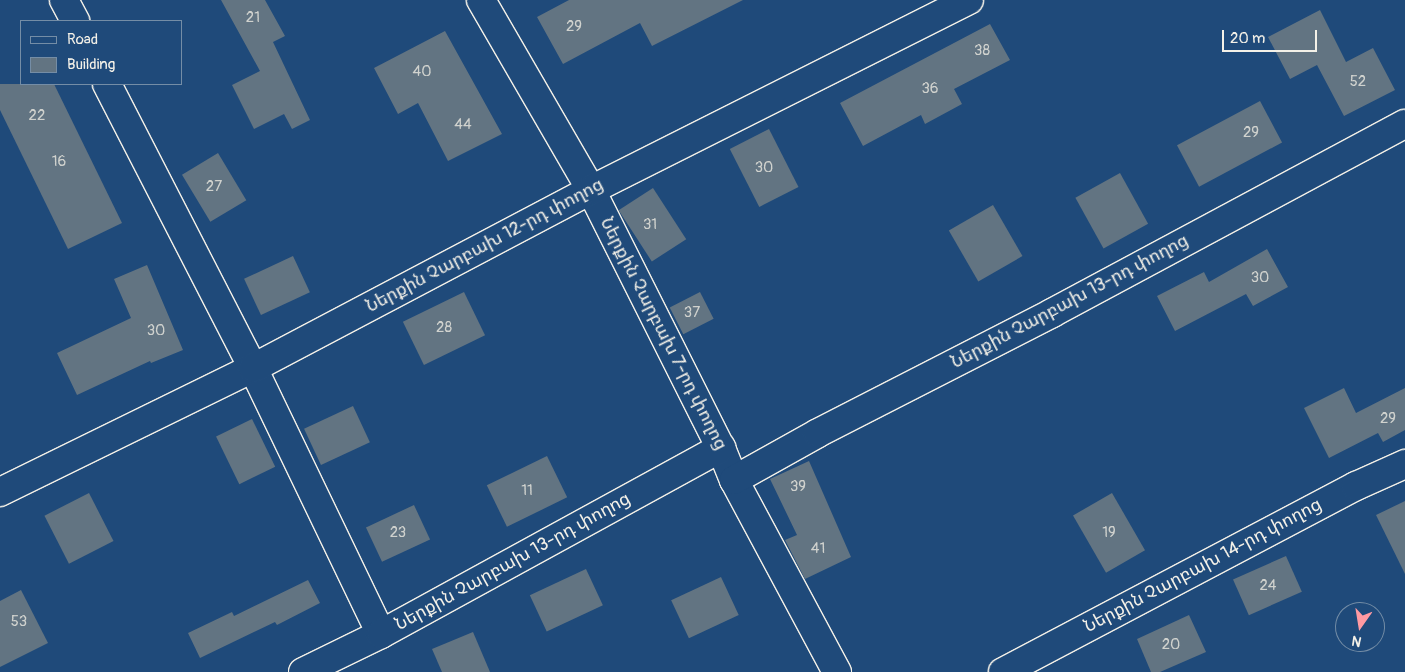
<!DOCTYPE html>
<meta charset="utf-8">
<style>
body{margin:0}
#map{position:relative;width:1405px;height:672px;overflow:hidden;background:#1f4a7a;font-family:Pangolin,"Noto Sans Armenian",sans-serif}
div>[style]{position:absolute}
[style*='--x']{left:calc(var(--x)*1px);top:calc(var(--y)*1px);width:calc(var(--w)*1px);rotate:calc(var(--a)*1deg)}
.building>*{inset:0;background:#627482;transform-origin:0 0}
.roads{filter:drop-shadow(1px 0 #f4f1e8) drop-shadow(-1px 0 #f4f1e8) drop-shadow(0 1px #f4f1e8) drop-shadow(0 -1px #f4f1e8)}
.street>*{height:28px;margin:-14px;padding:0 14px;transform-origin:14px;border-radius:14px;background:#1f4a7a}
span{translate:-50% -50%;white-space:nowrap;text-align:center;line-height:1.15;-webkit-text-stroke:4px #1f4a7a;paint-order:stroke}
.number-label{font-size:15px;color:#d0d2ce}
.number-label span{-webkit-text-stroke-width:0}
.street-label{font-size:18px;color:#f4f1e8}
.legend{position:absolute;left:20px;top:20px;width:162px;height:65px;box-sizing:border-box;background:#1f4a7a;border:1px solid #748da6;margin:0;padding:6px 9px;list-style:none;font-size:15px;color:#f4f1e8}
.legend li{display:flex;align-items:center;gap:10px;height:25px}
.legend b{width:25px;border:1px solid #748da6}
.north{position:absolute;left:1335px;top:602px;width:50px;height:50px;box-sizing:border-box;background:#1f4a7a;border:1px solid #748da6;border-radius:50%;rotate:193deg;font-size:14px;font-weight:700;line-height:20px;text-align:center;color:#f4f1e8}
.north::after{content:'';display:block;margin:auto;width:18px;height:22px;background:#ff9aa2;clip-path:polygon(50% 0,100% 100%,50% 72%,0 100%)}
.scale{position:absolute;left:1222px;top:30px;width:95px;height:22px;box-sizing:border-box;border:2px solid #f4f1e8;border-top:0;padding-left:6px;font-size:15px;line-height:18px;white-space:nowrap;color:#f4f1e8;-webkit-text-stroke:4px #1f4a7a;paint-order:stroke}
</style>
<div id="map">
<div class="building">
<i style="clip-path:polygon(221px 0,265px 0,285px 36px,273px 42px,310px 120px,292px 129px,284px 114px,254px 129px,232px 85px,260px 71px)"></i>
<i style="clip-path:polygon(569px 0,743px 0,652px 46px,640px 23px,563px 64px,537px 17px)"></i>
<i style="clip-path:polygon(1320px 10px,1346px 62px,1373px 48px,1395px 90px,1344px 116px,1317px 65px,1290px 79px,1268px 37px)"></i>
<i style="clip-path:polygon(990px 24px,1010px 60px,954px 89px,962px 104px,925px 124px,921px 115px,863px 146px,840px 103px)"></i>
<i style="clip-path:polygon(445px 31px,502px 134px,448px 161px,418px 103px,398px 114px,374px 68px)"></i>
<i style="clip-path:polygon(0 84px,54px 84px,122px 223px,68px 249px,0 110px)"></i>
<i style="left:1260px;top:101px;width:47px;height:94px;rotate:62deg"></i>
<i style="left:769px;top:129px;width:65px;height:44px;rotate:63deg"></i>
<i style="left:218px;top:153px;width:55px;height:42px;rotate:59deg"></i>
<i style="left:1120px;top:173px;width:58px;height:51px;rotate:61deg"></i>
<i style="left:653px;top:188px;width:61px;height:41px;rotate:57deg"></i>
<i style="left:993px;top:205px;width:59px;height:51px;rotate:60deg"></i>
<i style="clip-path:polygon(1267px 249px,1288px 287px,1253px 306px,1246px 294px,1175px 331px,1157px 296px,1204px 272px,1209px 282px)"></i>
<i style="left:293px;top:256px;width:40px;height:54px;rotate:65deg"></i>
<i style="clip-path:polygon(147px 265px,183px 350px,151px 363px,150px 361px,77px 395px,57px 353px,131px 318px,114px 279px)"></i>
<i style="left:464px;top:292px;width:48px;height:68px;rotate:64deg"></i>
<i style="left:700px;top:292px;width:30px;height:34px;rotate:63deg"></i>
<i style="clip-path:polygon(1344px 388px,1356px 413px,1405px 388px,1405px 430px,1383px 442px,1378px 433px,1329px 458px,1304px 408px)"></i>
<i style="left:353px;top:406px;width:40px;height:54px;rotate:65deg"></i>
<i style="left:252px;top:419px;width:53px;height:40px;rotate:64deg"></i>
<i style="left:547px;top:456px;width:46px;height:67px;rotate:64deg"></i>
<i style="clip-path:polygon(809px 461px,851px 557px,805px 579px,785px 540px,797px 535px,770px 479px)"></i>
<i style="left:89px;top:493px;width:54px;height:50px;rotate:63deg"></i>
<i style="left:1112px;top:493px;width:66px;height:45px;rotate:60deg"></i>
<i style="clip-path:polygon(1405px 501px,1405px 574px,1376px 515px)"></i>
<i style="left:414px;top:505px;width:38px;height:53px;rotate:65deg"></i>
<i style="left:1286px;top:556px;width:39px;height:58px;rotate:66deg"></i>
<i style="left:586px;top:569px;width:40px;height:62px;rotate:65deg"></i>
<i style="left:721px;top:577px;width:42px;height:55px;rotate:65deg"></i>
<i style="clip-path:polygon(308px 580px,320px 603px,277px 625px,275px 622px,200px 658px,188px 633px,232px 612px,234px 616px)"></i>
<i style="clip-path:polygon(21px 590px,48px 643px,0 667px,0 601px)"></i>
<i style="clip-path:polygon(1189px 615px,1206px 652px,1160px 672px,1151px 672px,1137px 639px)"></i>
<i style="clip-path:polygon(473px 632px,490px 672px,442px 672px,432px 649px)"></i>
</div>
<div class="roads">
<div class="street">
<i style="--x:64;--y:0;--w:24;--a:62"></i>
<i style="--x:481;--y:0;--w:220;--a:59.9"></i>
<i style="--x:591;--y:190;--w:289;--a:63.3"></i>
<i style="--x:721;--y:448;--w:35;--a:68"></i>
<i style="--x:734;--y:480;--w:218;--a:61.8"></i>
<i style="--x:107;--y:84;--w:319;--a:62.8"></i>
<i style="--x:253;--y:368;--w:295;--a:64.3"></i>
<i style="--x:734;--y:480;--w:96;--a:-29.2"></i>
<i style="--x:818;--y:433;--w:263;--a:-27.1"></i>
<i style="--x:1052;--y:313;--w:400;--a:-28.2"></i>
<i style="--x:0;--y:492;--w:282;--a:-26.1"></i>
<i style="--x:253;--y:368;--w:382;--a:-27.8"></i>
<i style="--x:591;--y:190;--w:423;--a:-26.7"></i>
<i style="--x:303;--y:672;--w:87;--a:-26"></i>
<i style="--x:381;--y:634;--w:388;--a:-28.7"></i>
<i style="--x:1003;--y:672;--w:399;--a:-27.8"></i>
<i style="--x:1356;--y:486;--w:54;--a:-24.2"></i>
</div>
</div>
<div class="number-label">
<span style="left:253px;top:18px">21</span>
<span style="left:574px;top:27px">29</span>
<span style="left:982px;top:51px">38</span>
<span style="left:422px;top:72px">40</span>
<span style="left:1358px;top:82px">52</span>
<span style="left:930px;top:89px">36</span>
<span style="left:37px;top:116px">22</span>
<span style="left:463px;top:125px">44</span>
<span style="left:1251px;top:133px">29</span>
<span style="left:59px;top:162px">16</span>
<span style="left:764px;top:168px">30</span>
<span style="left:214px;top:187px">27</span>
<span style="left:650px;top:225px">31</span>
<span style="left:1260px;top:278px">30</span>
<span style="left:692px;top:313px">37</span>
<span style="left:444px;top:328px">28</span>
<span style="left:156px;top:331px">30</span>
<span style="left:1388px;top:419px">29</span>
<span style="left:798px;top:487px">39</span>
<span style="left:527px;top:491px">11</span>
<span style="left:398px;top:533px">23</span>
<span style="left:1109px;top:533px">19</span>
<span style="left:818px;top:549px">41</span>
<span style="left:1268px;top:586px">24</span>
<span style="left:19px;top:622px">53</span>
<span style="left:1171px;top:645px">20</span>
</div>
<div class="street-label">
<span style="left:485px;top:246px;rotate:-28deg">Ներքին Չարբախ 12-րդ փողոց</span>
<span style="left:1070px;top:302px;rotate:-28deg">Ներքին Չարբախ 13-րդ փողոց</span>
<span style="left:663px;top:334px;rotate:63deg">Ներքին Չարբախ 7-րդ փողոց</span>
<span style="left:513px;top:562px;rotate:-29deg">Ներքին Չարբախ 13-րդ փողոց</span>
<span style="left:1203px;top:566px;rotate:-28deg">Ներքին Չարբախ 14-րդ փողոց</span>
</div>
<ul class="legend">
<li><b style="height:6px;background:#1f4a7a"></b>Road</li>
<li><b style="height:14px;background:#627482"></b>Building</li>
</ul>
<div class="north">N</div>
<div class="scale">20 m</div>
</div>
